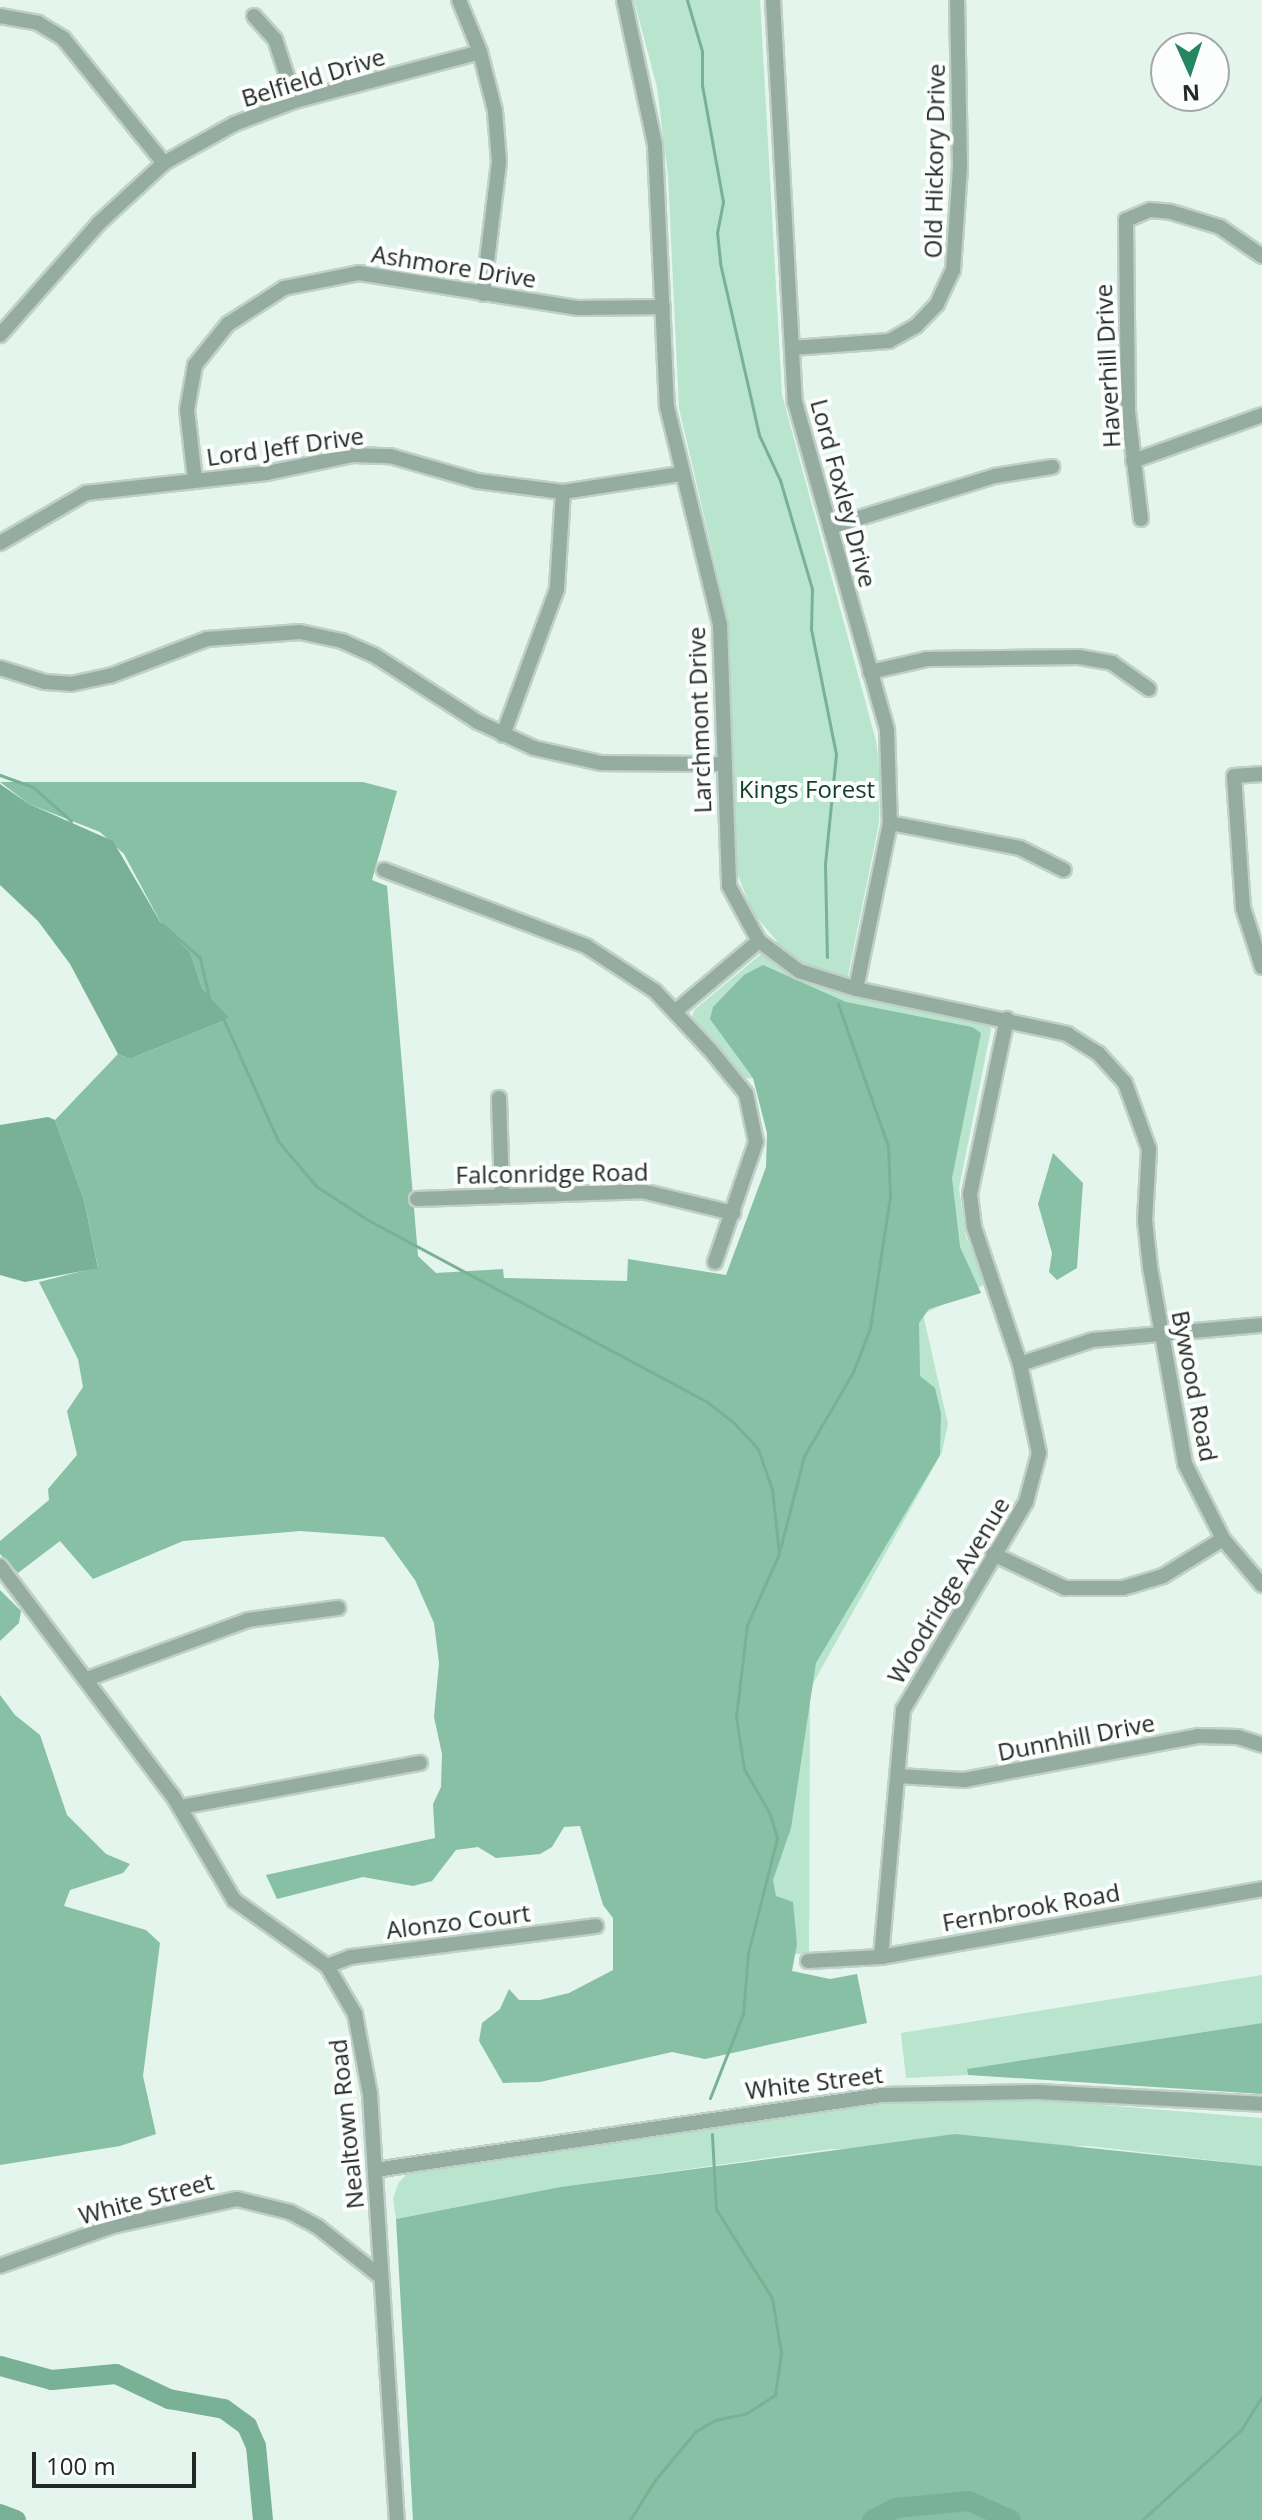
<!DOCTYPE html>
<style>
body{margin:0}
#map{position:relative;width:1262px;height:2520px;overflow:hidden;background:#e3f5ec;font-family:"Open Sans",sans-serif}
div>[style]{position:absolute}
[style*='--x']{left:calc(var(--x)*1px);top:calc(var(--y)*1px);width:calc(var(--w)*1px);rotate:calc(var(--a)*1deg)}
.green>*{inset:0;background:#b9e4ce}
.forest>*{inset:0;background:#87c0a4}
.water>*{inset:0;background:#79b196}
.stream>*{height:3px;margin:-1.5px;padding:0 1.5px;transform-origin:1.5px;border-radius:1.5px;background:#79b196}
.river>*{height:20px;margin:-10px;padding:0 10px;transform-origin:10px;border-radius:10px;background:#79b196}
.roads{filter:drop-shadow(2px 0 #c0d0c8) drop-shadow(-2px 0 #c0d0c8) drop-shadow(0 2px #c0d0c8) drop-shadow(0 -2px #c0d0c8)}
.minor>*{height:14px;margin:-7px;padding:0 7px;transform-origin:7px;border-radius:7px;background:#95ada1}
span{translate:-50% -50%;white-space:nowrap;text-align:center;line-height:1.15;-webkit-text-stroke:8px #fbfefc;paint-order:stroke}
.street-label{font-size:24px;color:#232926}
.park-label{font-size:24px;color:#12402e}
.north{position:absolute;left:1150px;top:32px;width:80px;height:80px;box-sizing:border-box;background:#fbfefc;border:2px solid #a5a9a6;border-radius:50%;rotate:177deg;font-size:22px;font-weight:700;line-height:32px;text-align:center;color:#232926}
.north::after{content:'';display:block;margin:auto;width:28px;height:36px;background:#248762;clip-path:polygon(50% 0,100% 100%,50% 72%,0 100%)}
.scale{position:absolute;left:32px;top:2452px;width:164px;height:36px;box-sizing:border-box;border:4px solid #232926;border-top:0;padding-left:10px;font-size:24px;line-height:28px;white-space:nowrap;color:#232926;-webkit-text-stroke:6px #fbfefc;paint-order:stroke}
</style>
<div id="map">
<div class="green">
<i style="clip-path:polygon(634px 0,760px 0,782px 395px,876px 741px,880px 772px,879px 823px,844px 995px,986px 1023px,991px 1029px,959px 1188px,966px 1237px,988px 1283px,923px 1314px,948px 1424px,942px 1452px,810px 1689px,809px 1953px,775px 1956px,747px 1625px,865px 1082px,745px 1078px,692px 1019px,694px 1010px,777px 941px,753px 913px,737px 873px,729px 623px,679px 408px,668px 175px,657px 87px)"></i>
<i style="clip-path:polygon(1262px 1975px,1262px 2023px,967px 2069px,968px 2075px,906px 2078px,901px 2033px)"></i>
<i style="clip-path:polygon(1015px 2098px,1262px 2118px,1262px 2166px,1089px 2146px,831px 2149px,560px 2187px,396px 2219px,393px 2198px,399px 2182px,407px 2174px,442px 2167px,860px 2102px)"></i>
</div>
<div class="forest">
<i style="clip-path:polygon(0 782px,363px 782px,397px 791px,372px 880px,387px 886px,418px 1256px,436px 1273px,503px 1269px,504px 1278px,627px 1281px,628px 1259px,726px 1275px,766px 1167px,767px 1133px,753px 1078px,710px 1019px,713px 1007px,744px 975px,763px 965px,846px 1002px,972px 1027px,981px 1033px,952px 1178px,960px 1247px,981px 1293px,929px 1309px,919px 1323px,920px 1376px,935px 1388px,941px 1413px,940px 1455px,816px 1663px,791px 1828px,773px 1880px,776px 1896px,793px 1902px,797px 1944px,792px 1971px,830px 1979px,857px 1974px,867px 2023px,705px 2059px,672px 2052px,540px 2082px,503px 2083px,479px 2041px,482px 2023px,500px 2009px,509px 1989px,519px 2000px,540px 2000px,569px 1993px,613px 1970px,613px 1918px,603px 1905px,580px 1826px,564px 1827px,552px 1847px,540px 1854px,496px 1858px,478px 1847px,456px 1850px,432px 1881px,413px 1886px,363px 1877px,277px 1899px,266px 1875px,435px 1838px,433px 1804px,441px 1787px,442px 1754px,434px 1717px,439px 1663px,434px 1623px,415px 1580px,384px 1537px,300px 1531px,183px 1541px,93px 1579px,60px 1541px,18px 1573px,0 1554px,0 1541px,49px 1500px,48px 1489px,77px 1455px,67px 1411px,83px 1387px,78px 1359px,39px 1282px,98px 1267px,84px 1200px,55px 1120px,118px 1054px,130px 1059px,230px 1018px,202px 988px,190px 952px,162px 925px,124px 854px,100px 832px,29px 804px)"></i>
<i style="clip-path:polygon(1053px 1153px,1083px 1183px,1077px 1268px,1057px 1280px,1049px 1272px,1052px 1253px,1038px 1204px)"></i>
<i style="clip-path:polygon(0 1590px,21px 1611px,19px 1623px,0 1641px)"></i>
<i style="clip-path:polygon(0 1695px,15px 1715px,40px 1735px,67px 1815px,106px 1854px,130px 1864px,123px 1873px,70px 1890px,64px 1906px,146px 1930px,160px 1943px,143px 2076px,156px 2134px,120px 2146px,0 2165px)"></i>
<i style="clip-path:polygon(1262px 2023px,1262px 2094px,968px 2075px,967px 2069px)"></i>
<i style="clip-path:polygon(955px 2134px,1262px 2166px,1262px 2520px,413px 2520px,396px 2219px,560px 2187px)"></i>
</div>
<div class="water">
<i style="clip-path:polygon(0 784px,29px 804px,113px 841px,162px 925px,190px 952px,202px 988px,230px 1018px,130px 1059px,118px 1054px,70px 964px,38px 921px,0 885px)"></i>
<i style="clip-path:polygon(48px 1117px,55px 1120px,84px 1200px,98px 1268px,25px 1282px,0 1275px,0 1125px)"></i>
</div>
<div class="stream">
<i style="--x:687;--y:0;--w:53;--a:73.6"></i>
<i style="--x:702;--y:51;--w:34;--a:90"></i>
<i style="--x:702;--y:85;--w:119;--a:79.8"></i>
<i style="--x:723;--y:202;--w:31;--a:101"></i>
<i style="--x:717;--y:232;--w:31;--a:84"></i>
<i style="--x:720;--y:263;--w:176;--a:77.2"></i>
<i style="--x:759;--y:435;--w:50;--a:65"></i>
<i style="--x:780;--y:480;--w:114;--a:73.6"></i>
<i style="--x:812;--y:589;--w:40;--a:91.4"></i>
<i style="--x:811;--y:629;--w:127;--a:78.7"></i>
<i style="--x:836;--y:754;--w:111;--a:95.7"></i>
<i style="--x:825;--y:864;--w:93;--a:88.8"></i>
<i style="--x:0;--y:775;--w:35;--a:20"></i>
<i style="--x:33;--y:787;--w:51;--a:41.8"></i>
<i style="--x:162;--y:924;--w:51;--a:41.8"></i>
<i style="--x:200;--y:958;--w:41;--a:77.3"></i>
<i style="--x:223;--y:1018;--w:135;--a:65.9"></i>
<i style="--x:278;--y:1141;--w:59;--a:49.8"></i>
<i style="--x:316;--y:1186;--w:62;--a:33.2"></i>
<i style="--x:368;--y:1220;--w:383;--a:28.2"></i>
<i style="--x:706;--y:1401;--w:37;--a:38"></i>
<i style="--x:735;--y:1424;--w:34;--a:47"></i>
<i style="--x:758;--y:1449;--w:42;--a:70.7"></i>
<i style="--x:772;--y:1489;--w:66;--a:83.9"></i>
<i style="--x:780;--y:1549;--w:96;--a:-75.5"></i>
<i style="--x:804;--y:1456;--w:97;--a:-59.7"></i>
<i style="--x:853;--y:1372;--w:47;--a:-68.9"></i>
<i style="--x:870;--y:1328;--w:134;--a:-81.4"></i>
<i style="--x:890;--y:1196;--w:50;--a:-92.3"></i>
<i style="--x:888;--y:1146;--w:151;--a:-109.4"></i>
<i style="--x:710;--y:2098;--w:90;--a:-68.6"></i>
<i style="--x:743;--y:2014;--w:61;--a:-85.3"></i>
<i style="--x:748;--y:1953;--w:119;--a:-75.8"></i>
<i style="--x:777;--y:1838;--w:27;--a:-107"></i>
<i style="--x:769;--y:1812;--w:50;--a:-120.2"></i>
<i style="--x:744;--y:1769;--w:53;--a:-98.7"></i>
<i style="--x:736;--y:1717;--w:93;--a:-83.2"></i>
<i style="--x:747;--y:1625;--w:76;--a:-65.8"></i>
<i style="--x:630;--y:2520;--w:47;--a:-58"></i>
<i style="--x:655;--y:2480;--w:64;--a:-50.1"></i>
<i style="--x:696;--y:2431;--w:22;--a:-30"></i>
<i style="--x:715;--y:2420;--w:33;--a:-12"></i>
<i style="--x:747;--y:2413;--w:33;--a:-33"></i>
<i style="--x:775;--y:2395;--w:42;--a:-81.9"></i>
<i style="--x:781;--y:2353;--w:56;--a:-99.3"></i>
<i style="--x:772;--y:2298;--w:105;--a:-122.2"></i>
<i style="--x:716;--y:2209;--w:75;--a:-93.1"></i>
<i style="--x:1142;--y:2520;--w:134;--a:-42.3"></i>
<i style="--x:1241;--y:2430;--w:40;--a:-58"></i>
</div>
<div class="river">
<i style="--x:0;--y:2366;--w:54;--a:15.1"></i>
<i style="--x:52;--y:2380;--w:64;--a:-5.4"></i>
<i style="--x:116;--y:2374;--w:59;--a:25.3"></i>
<i style="--x:169;--y:2399;--w:56;--a:10.3"></i>
<i style="--x:224;--y:2409;--w:29;--a:36"></i>
<i style="--x:247;--y:2426;--w:22;--a:66"></i>
<i style="--x:256;--y:2446;--w:74;--a:84.6"></i>
<i style="--x:0;--y:2514;--w:17;--a:21"></i>
<i style="--x:872;--y:2520;--w:27;--a:-27"></i>
<i style="--x:896;--y:2508;--w:73;--a:-5.5"></i>
<i style="--x:969;--y:2501;--w:46;--a:24.3"></i>
</div>
<div class="roads">
<div class="minor">
<i style="--x:459;--y:0;--w:56;--a:68"></i>
<i style="--x:480;--y:52;--w:61;--a:75.7"></i>
<i style="--x:495;--y:111;--w:51;--a:85.5"></i>
<i style="--x:499;--y:162;--w:133;--a:96.9"></i>
<i style="--x:624;--y:0;--w:148;--a:77.9"></i>
<i style="--x:655;--y:145;--w:262;--a:87.4"></i>
<i style="--x:667;--y:407;--w:224;--a:76.3"></i>
<i style="--x:720;--y:625;--w:261;--a:88"></i>
<i style="--x:729;--y:886;--w:63;--a:61.4"></i>
<i style="--x:759;--y:941;--w:50;--a:36.9"></i>
<i style="--x:799;--y:971;--w:60;--a:17.5"></i>
<i style="--x:856;--y:989;--w:216;--a:12"></i>
<i style="--x:1067;--y:1034;--w:36;--a:32"></i>
<i style="--x:1098;--y:1053;--w:40;--a:48"></i>
<i style="--x:1125;--y:1083;--w:70;--a:70"></i>
<i style="--x:1149;--y:1149;--w:71;--a:93.2"></i>
<i style="--x:1145;--y:1220;--w:47;--a:83.9"></i>
<i style="--x:1150;--y:1267;--w:200;--a:79.9"></i>
<i style="--x:1185;--y:1464;--w:84;--a:63.1"></i>
<i style="--x:1223;--y:1539;--w:60;--a:49.7"></i>
<i style="--x:773;--y:0;--w:403;--a:86.9"></i>
<i style="--x:795;--y:402;--w:341;--a:74.3"></i>
<i style="--x:887;--y:730;--w:93;--a:88.2"></i>
<i style="--x:890;--y:823;--w:169;--a:101.6"></i>
<i style="--x:0;--y:16;--w:39;--a:10"></i>
<i style="--x:38;--y:23;--w:29;--a:31"></i>
<i style="--x:63;--y:38;--w:161;--a:51.1"></i>
<i style="--x:254;--y:16;--w:31;--a:48"></i>
<i style="--x:275;--y:39;--w:65;--a:72.1"></i>
<i style="--x:0;--y:335;--w:149;--a:-48.5"></i>
<i style="--x:99;--y:223;--w:88;--a:-42.7"></i>
<i style="--x:164;--y:163;--w:80;--a:-29.1"></i>
<i style="--x:234;--y:124;--w:65;--a:-20.7"></i>
<i style="--x:295;--y:101;--w:191;--a:-14.8"></i>
<i style="--x:792;--y:348;--w:97;--a:-4.1"></i>
<i style="--x:889;--y:341;--w:31;--a:-29"></i>
<i style="--x:916;--y:326;--w:30;--a:-46"></i>
<i style="--x:937;--y:304;--w:38;--a:-65"></i>
<i style="--x:953;--y:270;--w:103;--a:-86.1"></i>
<i style="--x:960;--y:167;--w:167;--a:-91"></i>
<i style="--x:1133;--y:461;--w:137;--a:-19.6"></i>
<i style="--x:195;--y:480;--w:70;--a:-96.5"></i>
<i style="--x:187;--y:410;--w:46;--a:-79.9"></i>
<i style="--x:195;--y:365;--w:53;--a:-51.2"></i>
<i style="--x:228;--y:324;--w:67;--a:-32.7"></i>
<i style="--x:284;--y:288;--w:76;--a:-11.3"></i>
<i style="--x:359;--y:273;--w:222;--a:9.1"></i>
<i style="--x:578;--y:308;--w:85;--a:-0.7"></i>
<i style="--x:1141;--y:519;--w:108;--a:-96.9"></i>
<i style="--x:1128;--y:412;--w:192;--a:-90.6"></i>
<i style="--x:1126;--y:220;--w:26;--a:-23"></i>
<i style="--x:1150;--y:210;--w:21;--a:5"></i>
<i style="--x:1171;--y:212;--w:51;--a:17"></i>
<i style="--x:1220;--y:227;--w:51;--a:34.6"></i>
<i style="--x:830;--y:527;--w:173;--a:-17.2"></i>
<i style="--x:995;--y:476;--w:58;--a:-9"></i>
<i style="--x:0;--y:543;--w:99;--a:-30.2"></i>
<i style="--x:86;--y:493;--w:182;--a:-6.3"></i>
<i style="--x:267;--y:473;--w:88;--a:-11.8"></i>
<i style="--x:353;--y:455;--w:37;--a:2"></i>
<i style="--x:390;--y:456;--w:91;--a:16"></i>
<i style="--x:477;--y:481;--w:87;--a:7.3"></i>
<i style="--x:563;--y:492;--w:119;--a:-8.7"></i>
<i style="--x:0;--y:668;--w:47;--a:17.3"></i>
<i style="--x:45;--y:682;--w:26;--a:4"></i>
<i style="--x:71;--y:684;--w:40;--a:-12"></i>
<i style="--x:110;--y:676;--w:104;--a:-20.9"></i>
<i style="--x:207;--y:639;--w:93;--a:-4.3"></i>
<i style="--x:300;--y:632;--w:43;--a:12.1"></i>
<i style="--x:342;--y:641;--w:35;--a:24"></i>
<i style="--x:374;--y:655;--w:124;--a:32.8"></i>
<i style="--x:478;--y:722;--w:62;--a:24.9"></i>
<i style="--x:534;--y:748;--w:69;--a:12.6"></i>
<i style="--x:601;--y:763;--w:123;--a:0.5"></i>
<i style="--x:870;--y:672;--w:58;--a:-12.8"></i>
<i style="--x:927;--y:659;--w:152;--a:-0.8"></i>
<i style="--x:1079;--y:657;--w:34;--a:10"></i>
<i style="--x:1112;--y:663;--w:45;--a:35.1"></i>
<i style="--x:503;--y:735;--w:156;--a:-69.7"></i>
<i style="--x:557;--y:589;--w:97;--a:-86.5"></i>
<i style="--x:1262;--y:774;--w:28;--a:176"></i>
<i style="--x:1234;--y:776;--w:132;--a:86.1"></i>
<i style="--x:1243;--y:908;--w:62;--a:72.1"></i>
<i style="--x:890;--y:823;--w:132;--a:10.9"></i>
<i style="--x:1020;--y:848;--w:49;--a:26.6"></i>
<i style="--x:384;--y:870;--w:216;--a:20.6"></i>
<i style="--x:586;--y:946;--w:82;--a:33.1"></i>
<i style="--x:655;--y:991;--w:83;--a:46.9"></i>
<i style="--x:712;--y:1052;--w:54;--a:51"></i>
<i style="--x:746;--y:1094;--w:49;--a:78.2"></i>
<i style="--x:756;--y:1142;--w:127;--a:108.9"></i>
<i style="--x:677;--y:1010;--w:107;--a:-40.1"></i>
<i style="--x:499;--y:1098;--w:97;--a:88.2"></i>
<i style="--x:417;--y:1199;--w:225;--a:-2"></i>
<i style="--x:642;--y:1191;--w:94;--a:13.6"></i>
<i style="--x:1020;--y:1364;--w:77;--a:-18.2"></i>
<i style="--x:1093;--y:1340;--w:170;--a:-5.1"></i>
<i style="--x:993;--y:1554;--w:80;--a:25.3"></i>
<i style="--x:1065;--y:1588;--w:58;--a:0"></i>
<i style="--x:1123;--y:1588;--w:42;--a:-16.7"></i>
<i style="--x:1163;--y:1576;--w:70;--a:-31.7"></i>
<i style="--x:0;--y:1566;--w:288;--a:53.1"></i>
<i style="--x:173;--y:1796;--w:121;--a:59.6"></i>
<i style="--x:234;--y:1900;--w:114;--a:35.4"></i>
<i style="--x:327;--y:1966;--w:56;--a:59.7"></i>
<i style="--x:355;--y:2014;--w:81;--a:79.4"></i>
<i style="--x:370;--y:2094;--w:427;--a:86.4"></i>
<i style="--x:87;--y:1679;--w:171;--a:-20.1"></i>
<i style="--x:248;--y:1620;--w:91;--a:-7.6"></i>
<i style="--x:898;--y:1776;--w:66;--a:3.5"></i>
<i style="--x:964;--y:1780;--w:238;--a:-10.6"></i>
<i style="--x:1198;--y:1736;--w:40;--a:1.4"></i>
<i style="--x:1238;--y:1737;--w:25;--a:18"></i>
<i style="--x:180;--y:1807;--w:244;--a:-10.4"></i>
<i style="--x:881;--y:1957;--w:248;--a:-84.9"></i>
<i style="--x:903;--y:1710;--w:242;--a:-59.4"></i>
<i style="--x:1026;--y:1502;--w:51;--a:-75.1"></i>
<i style="--x:1039;--y:1453;--w:91;--a:-102.1"></i>
<i style="--x:1020;--y:1364;--w:145;--a:-108.6"></i>
<i style="--x:974;--y:1227;--w:33;--a:-97"></i>
<i style="--x:970;--y:1194;--w:179;--a:-78.1"></i>
<i style="--x:808;--y:1961;--w:73;--a:-3.1"></i>
<i style="--x:881;--y:1957;--w:387;--a:-10.1"></i>
<i style="--x:327;--y:1966;--w:26;--a:-21"></i>
<i style="--x:351;--y:1957;--w:247;--a:-7.2"></i>
<i style="--x:375;--y:2170;--w:513;--a:-8.41"></i>
<i style="--x:882;--y:2095;--w:154;--a:-1.1"></i>
<i style="--x:1036;--y:2092;--w:226;--a:3"></i>
<i style="--x:0;--y:2266;--w:120;--a:-19.5"></i>
<i style="--x:113;--y:2226;--w:127;--a:-12.3"></i>
<i style="--x:237;--y:2199;--w:55;--a:13.8"></i>
<i style="--x:290;--y:2212;--w:32;--a:28"></i>
<i style="--x:318;--y:2227;--w:80;--a:38.4"></i>
</div>
</div>
<div class="street-label">
<span style="left:313px;top:77px;rotate:-17deg">Belfield Drive</span>
<span style="left:934px;top:161px;rotate:-89deg">Old Hickory Drive</span>
<span style="left:454px;top:266px;rotate:9deg">Ashmore Drive</span>
<span style="left:1107px;top:366px;rotate:-93deg">Haverhill Drive</span>
<span style="left:285px;top:446px;rotate:-8deg">Lord Jeff Drive</span>
<span style="left:844px;top:493px;rotate:75deg">Lord Foxley Drive</span>
<span style="left:699px;top:720px;rotate:-92deg">Larchmont Drive</span>
<span style="left:552px;top:1173px;rotate:-1deg">Falconridge Road</span>
<span style="left:1195px;top:1386px;rotate:79deg">Bywood Road</span>
<span style="left:948px;top:1590px;rotate:-59deg">Woodridge Avenue</span>
<span style="left:1076px;top:1737px;rotate:-11deg">Dunnhill Drive</span>
<span style="left:1031px;top:1907px;rotate:-10deg">Fernbrook Road</span>
<span style="left:458px;top:1921px;rotate:-7deg">Alonzo Court</span>
<span style="left:814px;top:2082px;rotate:-7deg">White Street</span>
<span style="left:346px;top:2124px;rotate:-96deg">Nealtown Road</span>
<span style="left:146px;top:2198px;rotate:-15deg">White Street</span>
</div>
<div class="park-label">
<span style="left:807px;top:789px">Kings Forest</span>
</div>
<div class="north">N</div>
<div class="scale">100 m</div>
</div>
